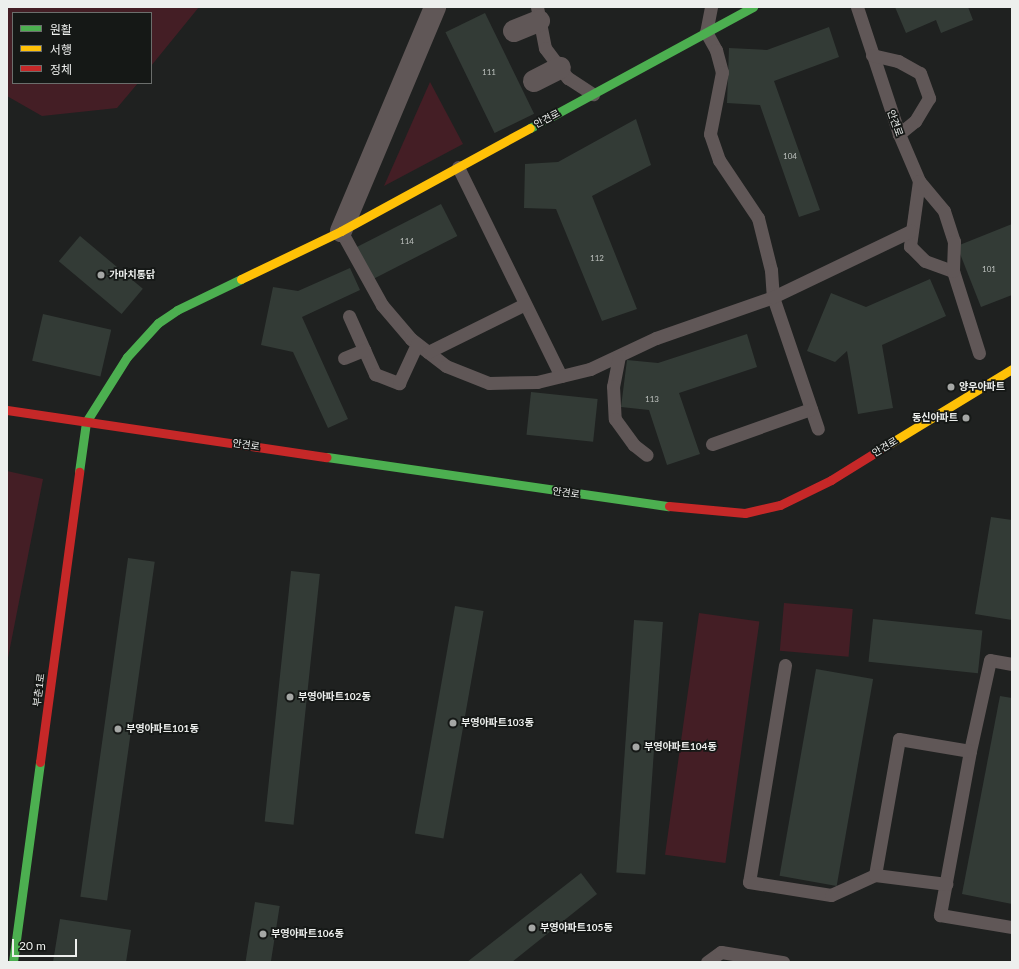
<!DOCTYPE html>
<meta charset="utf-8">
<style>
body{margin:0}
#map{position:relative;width:1019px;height:969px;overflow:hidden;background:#1f2120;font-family:Lato,"Noto Sans KR",sans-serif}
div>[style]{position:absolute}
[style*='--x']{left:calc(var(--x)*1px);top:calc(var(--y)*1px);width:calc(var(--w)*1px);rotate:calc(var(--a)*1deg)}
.green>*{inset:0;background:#441e25;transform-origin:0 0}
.building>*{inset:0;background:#333b36;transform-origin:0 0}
.lane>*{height:13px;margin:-6.5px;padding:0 6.5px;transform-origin:6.5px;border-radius:6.5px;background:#605757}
.street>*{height:22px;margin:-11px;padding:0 11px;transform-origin:11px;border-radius:11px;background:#605757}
.fast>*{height:9px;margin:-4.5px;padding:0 4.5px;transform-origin:4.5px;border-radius:4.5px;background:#4caf50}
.slow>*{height:9px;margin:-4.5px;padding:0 4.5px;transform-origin:4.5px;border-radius:4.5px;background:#ffc107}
.jam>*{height:9px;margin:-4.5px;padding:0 4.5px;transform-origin:4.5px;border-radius:4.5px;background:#c62828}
.dots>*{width:11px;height:11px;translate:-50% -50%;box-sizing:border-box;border:2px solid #151816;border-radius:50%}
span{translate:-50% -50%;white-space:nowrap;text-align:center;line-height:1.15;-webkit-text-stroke:3.5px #151816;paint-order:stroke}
.number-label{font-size:8px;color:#bec2bf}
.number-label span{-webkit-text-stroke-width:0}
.street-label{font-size:10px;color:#edefed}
.poi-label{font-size:10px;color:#edefed;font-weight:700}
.left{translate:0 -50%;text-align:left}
.right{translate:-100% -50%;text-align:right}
.frame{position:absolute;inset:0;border:8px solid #edefed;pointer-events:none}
.legend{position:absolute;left:12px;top:12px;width:140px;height:72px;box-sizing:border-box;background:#151816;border:1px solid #6b6e6c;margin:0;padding:5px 7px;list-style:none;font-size:12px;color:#edefed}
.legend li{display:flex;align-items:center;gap:8px;height:20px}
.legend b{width:20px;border:1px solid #6b6e6c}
.scale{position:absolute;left:12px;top:939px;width:65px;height:18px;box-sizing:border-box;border:2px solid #edefed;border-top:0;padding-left:5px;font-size:12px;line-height:14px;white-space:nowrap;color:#edefed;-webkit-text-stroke:3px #151816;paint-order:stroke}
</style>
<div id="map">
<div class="green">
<i style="clip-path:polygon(7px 7px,199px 7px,151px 66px,151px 13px,13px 13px,13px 83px,138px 83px,117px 108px,42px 116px,7px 96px)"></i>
<i style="clip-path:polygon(430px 82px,463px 144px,384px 186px)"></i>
<i style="clip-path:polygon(7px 471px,43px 479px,7px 663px)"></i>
<i style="left:784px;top:603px;width:69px;height:48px;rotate:5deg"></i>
<i style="left:699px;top:613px;width:61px;height:244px;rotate:8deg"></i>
</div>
<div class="building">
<i style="clip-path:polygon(895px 7px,968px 7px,973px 20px,941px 33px,936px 20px,906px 33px)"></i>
<i style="left:485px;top:13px;width:112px;height:44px;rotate:64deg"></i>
<i style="clip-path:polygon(829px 27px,839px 57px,774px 81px,820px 210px,799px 217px,760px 105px,727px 103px,729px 48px,767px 50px)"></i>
<i style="clip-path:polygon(636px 119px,651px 165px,592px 196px,637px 309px,602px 321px,556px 209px,524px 208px,525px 164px,558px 162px)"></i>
<i style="left:441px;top:204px;width:36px;height:95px;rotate:63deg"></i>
<i style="clip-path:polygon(1012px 224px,1012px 295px,981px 307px,957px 246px)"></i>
<i style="left:80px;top:236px;width:82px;height:33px;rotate:40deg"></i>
<i style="clip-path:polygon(350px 268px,360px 290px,302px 317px,348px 419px,328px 428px,293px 352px,261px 345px,273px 287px,298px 291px)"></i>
<i style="clip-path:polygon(930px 279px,946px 316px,882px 345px,893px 408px,858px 414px,847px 351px,835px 362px,807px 351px,831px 293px,866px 307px)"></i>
<i style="left:43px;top:314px;width:70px;height:48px;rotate:13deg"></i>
<i style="clip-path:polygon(747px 334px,757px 367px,679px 393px,700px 454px,667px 465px,649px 410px,621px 407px,627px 360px,658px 363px)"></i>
<i style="left:531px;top:392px;width:67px;height:43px;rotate:6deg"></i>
<i style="clip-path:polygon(991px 517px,1012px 520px,1012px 620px,975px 614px)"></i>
<i style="left:128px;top:558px;width:27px;height:342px;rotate:8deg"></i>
<i style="left:291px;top:571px;width:29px;height:252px;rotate:6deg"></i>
<i style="left:455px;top:606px;width:29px;height:231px;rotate:10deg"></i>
<i style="left:873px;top:619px;width:110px;height:43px;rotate:6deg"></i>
<i style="left:634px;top:620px;width:29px;height:253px;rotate:4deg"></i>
<i style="left:816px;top:669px;width:58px;height:210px;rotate:10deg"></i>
<i style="clip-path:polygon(1000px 696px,1012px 698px,1012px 904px,962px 894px)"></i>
<i style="clip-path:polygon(581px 873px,597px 894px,512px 962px,467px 962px)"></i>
<i style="left:255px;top:902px;width:25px;height:61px;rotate:9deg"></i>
<i style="clip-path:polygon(60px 919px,131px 930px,126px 962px,53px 962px)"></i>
</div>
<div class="lane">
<i style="--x:537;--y:7;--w:42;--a:79"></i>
<i style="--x:545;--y:48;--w:38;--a:53"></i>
<i style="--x:568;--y:78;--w:30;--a:33"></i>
<i style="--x:711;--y:7;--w:25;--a:101"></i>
<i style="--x:706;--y:32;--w:21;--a:61"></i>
<i style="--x:716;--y:50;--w:23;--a:75"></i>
<i style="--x:722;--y:72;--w:63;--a:101"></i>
<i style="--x:710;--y:134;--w:28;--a:71"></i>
<i style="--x:719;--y:160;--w:70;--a:56.1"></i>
<i style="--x:758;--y:218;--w:54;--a:76"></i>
<i style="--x:771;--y:270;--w:27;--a:86"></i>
<i style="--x:773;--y:297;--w:139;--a:71.2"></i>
<i style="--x:857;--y:7;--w:134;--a:71.7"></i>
<i style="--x:899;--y:134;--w:51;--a:66.9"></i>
<i style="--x:919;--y:181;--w:66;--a:97.9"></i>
<i style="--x:910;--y:246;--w:21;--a:45"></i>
<i style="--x:925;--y:261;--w:30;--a:20"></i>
<i style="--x:953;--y:271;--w:86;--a:72.4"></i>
<i style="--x:872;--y:55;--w:27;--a:13"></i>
<i style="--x:898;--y:61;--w:25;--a:29"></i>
<i style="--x:920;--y:73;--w:27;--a:70"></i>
<i style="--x:929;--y:98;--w:27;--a:121"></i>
<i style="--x:915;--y:121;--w:21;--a:141"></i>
<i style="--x:458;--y:167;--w:233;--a:63.8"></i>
<i style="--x:919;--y:181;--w:39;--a:50"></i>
<i style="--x:944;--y:211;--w:32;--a:72"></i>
<i style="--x:954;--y:241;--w:30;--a:92"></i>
<i style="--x:341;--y:231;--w:85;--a:61"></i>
<i style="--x:382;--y:305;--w:45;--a:49.5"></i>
<i style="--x:411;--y:339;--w:44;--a:37.6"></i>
<i style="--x:446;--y:366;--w:46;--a:21.6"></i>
<i style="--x:489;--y:383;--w:48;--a:-1.2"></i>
<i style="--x:537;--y:382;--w:55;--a:-13.8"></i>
<i style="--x:590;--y:369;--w:73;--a:-25.2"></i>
<i style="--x:656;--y:338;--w:124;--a:-19.3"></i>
<i style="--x:773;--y:297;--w:153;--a:-25.6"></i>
<i style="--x:349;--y:316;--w:64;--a:65.9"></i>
<i style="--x:375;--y:374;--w:26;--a:21"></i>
<i style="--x:399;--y:383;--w:43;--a:-65.2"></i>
<i style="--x:428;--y:352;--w:108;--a:-26.3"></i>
<i style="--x:619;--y:356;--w:31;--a:101"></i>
<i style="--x:613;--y:386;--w:33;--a:87"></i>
<i style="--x:615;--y:419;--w:32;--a:54"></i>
<i style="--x:634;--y:445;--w:16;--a:38"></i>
<i style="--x:344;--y:358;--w:22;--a:-22"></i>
<i style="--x:712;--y:444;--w:105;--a:-19.5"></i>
<i style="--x:1012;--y:664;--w:22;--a:-170"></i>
<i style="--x:990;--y:660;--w:93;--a:102.4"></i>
<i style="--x:970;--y:751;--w:167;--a:100.4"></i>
<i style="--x:940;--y:915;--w:73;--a:9.5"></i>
<i style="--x:785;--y:665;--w:220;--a:99.4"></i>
<i style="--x:749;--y:882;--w:83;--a:9"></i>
<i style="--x:831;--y:895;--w:48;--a:-24.4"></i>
<i style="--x:875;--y:875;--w:138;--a:-80"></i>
<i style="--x:899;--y:739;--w:72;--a:9.6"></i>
<i style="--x:875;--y:875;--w:72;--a:7.2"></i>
<i style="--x:707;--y:962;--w:17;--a:-36"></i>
<i style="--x:721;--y:952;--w:63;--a:9.2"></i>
</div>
<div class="street">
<i style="--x:514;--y:31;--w:27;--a:-22"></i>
<i style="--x:534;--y:81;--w:29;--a:-27"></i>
<i style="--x:341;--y:231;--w:243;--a:-67.2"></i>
</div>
<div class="fast">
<i style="--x:530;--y:128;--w:254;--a:-28.5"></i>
<i style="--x:327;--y:457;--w:345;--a:8.2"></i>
<i style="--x:79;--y:472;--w:50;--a:-82"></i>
<i style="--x:86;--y:422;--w:77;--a:-57.8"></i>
<i style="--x:127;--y:357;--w:46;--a:-47.6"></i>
<i style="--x:158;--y:323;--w:23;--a:-34"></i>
<i style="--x:177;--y:310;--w:71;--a:-25.8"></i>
<i style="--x:13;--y:962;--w:202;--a:-82.3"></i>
</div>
<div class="slow">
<i style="--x:241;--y:279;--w:111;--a:-25.6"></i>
<i style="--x:341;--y:231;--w:215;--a:-28.6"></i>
<i style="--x:889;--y:444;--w:144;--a:-31.4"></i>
</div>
<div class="jam">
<i style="--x:7;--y:410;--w:323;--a:8.4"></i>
<i style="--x:669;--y:506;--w:76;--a:5.3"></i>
<i style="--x:745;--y:513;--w:36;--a:-13"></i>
<i style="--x:780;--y:505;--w:57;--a:-26.1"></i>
<i style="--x:831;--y:480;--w:68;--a:-31.8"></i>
<i style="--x:40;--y:762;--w:293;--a:-82.3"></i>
</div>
<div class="dots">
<i style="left:101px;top:275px;background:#a5a7a5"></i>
<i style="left:951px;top:387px;background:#a5a7a5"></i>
<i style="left:966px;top:418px;background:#a5a7a5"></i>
<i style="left:290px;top:697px;background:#a5a7a5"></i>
<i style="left:453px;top:723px;background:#a5a7a5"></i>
<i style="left:118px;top:729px;background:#a5a7a5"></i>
<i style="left:636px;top:747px;background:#a5a7a5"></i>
<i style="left:532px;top:928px;background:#a5a7a5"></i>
<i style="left:263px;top:934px;background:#a5a7a5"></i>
</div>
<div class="number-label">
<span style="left:489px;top:73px">111</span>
<span style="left:790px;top:157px">104</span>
<span style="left:407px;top:242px">114</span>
<span style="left:597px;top:259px">112</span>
<span style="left:989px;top:270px">101</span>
<span style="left:652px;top:400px">113</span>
</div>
<div class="street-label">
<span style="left:547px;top:119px;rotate:-28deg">안견로</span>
<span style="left:895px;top:123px;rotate:70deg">안견로</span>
<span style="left:246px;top:445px;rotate:8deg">안견로</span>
<span style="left:885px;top:447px;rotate:-31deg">안견로</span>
<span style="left:566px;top:493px;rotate:8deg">안견로</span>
<span style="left:39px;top:690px;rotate:-82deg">부춘1로</span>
</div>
<div class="poi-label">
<span class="left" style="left:109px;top:275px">가마치통닭</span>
<span class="left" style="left:959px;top:387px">양우아파트</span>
<span class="right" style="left:958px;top:418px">동신아파트</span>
<span class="left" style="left:298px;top:697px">부영아파트102동</span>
<span class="left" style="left:461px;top:723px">부영아파트103동</span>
<span class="left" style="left:126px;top:729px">부영아파트101동</span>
<span class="left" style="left:644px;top:747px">부영아파트104동</span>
<span class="left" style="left:540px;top:928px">부영아파트105동</span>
<span class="left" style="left:271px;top:934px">부영아파트106동</span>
</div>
<div class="frame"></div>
<ul class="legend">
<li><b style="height:5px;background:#4caf50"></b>원활</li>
<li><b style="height:5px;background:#ffc107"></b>서행</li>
<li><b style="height:5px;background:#c62828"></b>정체</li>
</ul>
<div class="scale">20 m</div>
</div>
